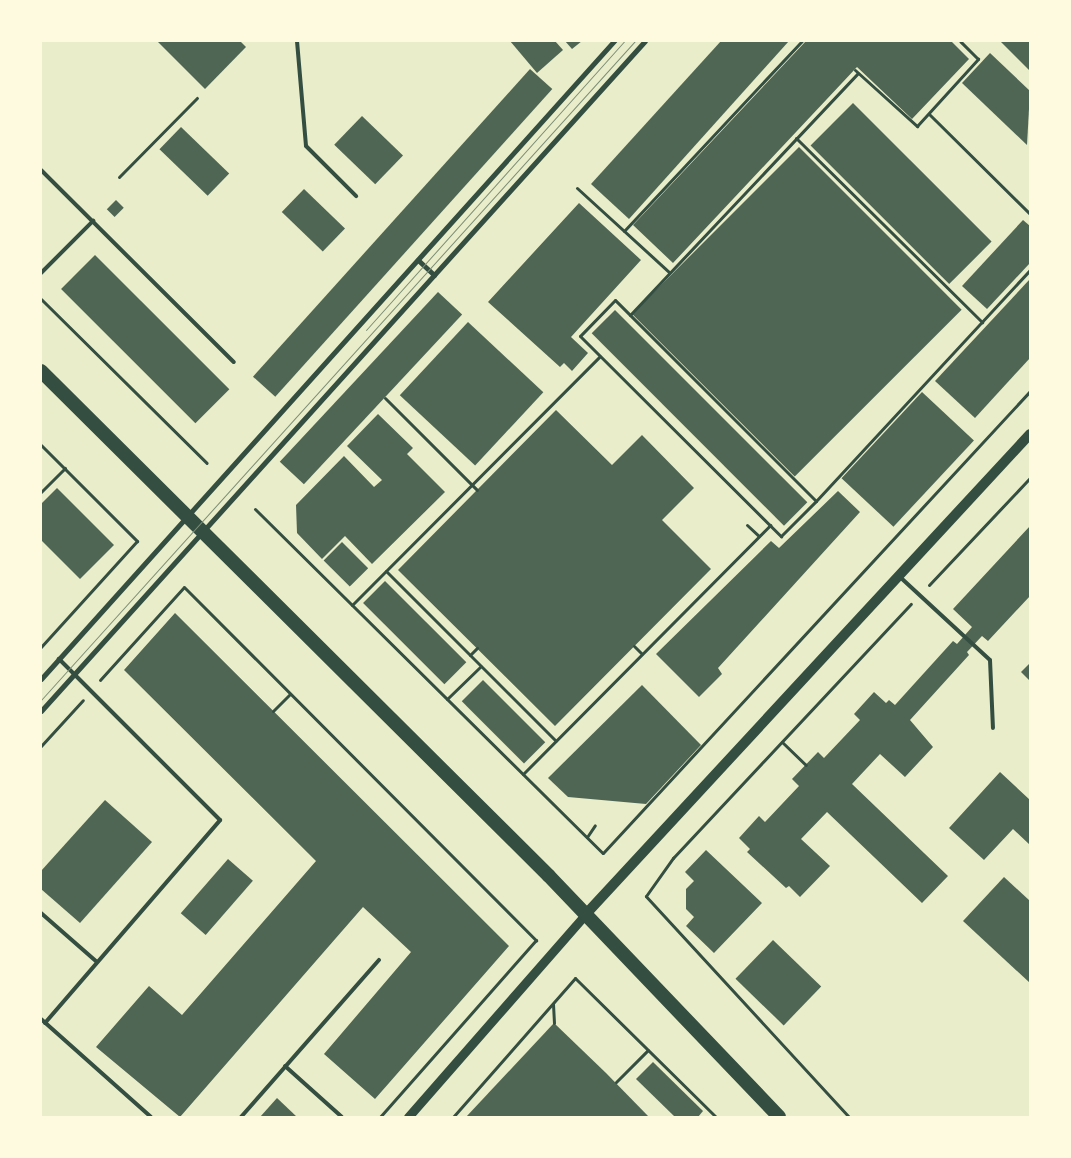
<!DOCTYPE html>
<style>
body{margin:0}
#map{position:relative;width:1071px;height:1158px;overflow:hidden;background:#e9edc9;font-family:Barlow,sans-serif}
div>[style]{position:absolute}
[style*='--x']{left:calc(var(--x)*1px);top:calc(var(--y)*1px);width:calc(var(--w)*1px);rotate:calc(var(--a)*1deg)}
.building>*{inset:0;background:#4f6655;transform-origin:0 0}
.path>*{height:3px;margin:-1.5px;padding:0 1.5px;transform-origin:1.5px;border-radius:1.5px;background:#344e41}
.service>*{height:4px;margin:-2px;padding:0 2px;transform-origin:2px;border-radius:2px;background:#344e41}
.minor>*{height:5px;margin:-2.5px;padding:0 2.5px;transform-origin:2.5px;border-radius:2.5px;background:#344e41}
.tertiary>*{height:9px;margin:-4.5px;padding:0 4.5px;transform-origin:4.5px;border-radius:4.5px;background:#344e41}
.secondary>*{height:10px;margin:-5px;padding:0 5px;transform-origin:5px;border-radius:5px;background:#344e41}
.trunk>*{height:14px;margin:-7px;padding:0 7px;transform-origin:7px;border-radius:7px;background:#344e41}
.tram>*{height:1px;margin:-0.5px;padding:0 0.5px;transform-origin:0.5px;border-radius:0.5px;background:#7c8e77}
span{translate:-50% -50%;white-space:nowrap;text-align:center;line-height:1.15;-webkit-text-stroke:4px #fefae0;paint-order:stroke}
.frame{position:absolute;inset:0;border:42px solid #fefae0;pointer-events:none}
</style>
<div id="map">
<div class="building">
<i style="clip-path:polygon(157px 41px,240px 41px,246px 47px,205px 89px)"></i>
<i style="clip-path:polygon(510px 41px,555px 41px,563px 50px,537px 73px)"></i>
<i style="clip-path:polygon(565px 41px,582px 41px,572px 49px)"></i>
<i style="clip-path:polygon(721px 41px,789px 41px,629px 219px,591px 184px)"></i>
<i style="clip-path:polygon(806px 41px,951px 41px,969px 59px,912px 119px,857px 67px,673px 263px,633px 225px)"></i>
<i style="clip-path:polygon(1000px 41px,1030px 41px,1030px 71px)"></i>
<i style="clip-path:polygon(990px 53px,1030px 91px,1027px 145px,962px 83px)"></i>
<i style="left:530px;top:69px;width:30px;height:414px;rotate:42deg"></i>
<i style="left:853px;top:103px;width:196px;height:60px;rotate:45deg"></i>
<i style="left:362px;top:116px;width:57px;height:40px;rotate:44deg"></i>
<i style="left:181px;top:127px;width:67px;height:31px;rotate:44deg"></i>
<i style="left:799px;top:147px;width:230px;height:236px;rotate:45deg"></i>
<i style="left:304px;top:189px;width:57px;height:32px;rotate:44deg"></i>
<i style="left:116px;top:200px;width:11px;height:13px;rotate:45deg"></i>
<i style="clip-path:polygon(579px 203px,641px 260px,571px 337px,588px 353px,572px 371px,564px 363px,560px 367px,488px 302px)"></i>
<i style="clip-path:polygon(1023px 220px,1030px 226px,1030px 263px,987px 309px,962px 286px)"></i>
<i style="left:95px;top:255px;width:190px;height:48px;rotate:45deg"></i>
<i style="clip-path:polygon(1030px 279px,1030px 358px,975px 418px,935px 381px)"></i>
<i style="left:438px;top:292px;width:33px;height:232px;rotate:43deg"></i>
<i style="left:615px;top:310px;width:272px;height:33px;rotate:45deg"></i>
<i style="left:468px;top:322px;width:103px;height:100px;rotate:43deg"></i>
<i style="left:922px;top:392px;width:71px;height:118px;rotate:43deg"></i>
<i style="clip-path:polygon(556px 410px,612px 465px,642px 435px,694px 488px,662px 520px,711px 569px,555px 726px,398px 570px)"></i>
<i style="clip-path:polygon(378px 414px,413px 448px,407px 454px,445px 492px,372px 564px,345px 536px,322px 559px,297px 533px,296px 505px,344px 456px,374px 487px,382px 480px,347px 446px)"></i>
<i style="clip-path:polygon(57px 488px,114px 545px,80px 579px,41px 540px,41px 504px)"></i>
<i style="clip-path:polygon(838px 491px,860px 512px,718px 668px,722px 674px,699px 697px,656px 654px,771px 541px,779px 548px)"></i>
<i style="clip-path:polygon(1030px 526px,1030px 596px,988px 641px,982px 636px,967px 652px,969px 655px,910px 720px,933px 747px,905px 777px,880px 754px,852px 784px,948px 876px,922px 903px,827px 812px,801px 839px,830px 866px,800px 897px,789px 886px,786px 888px,747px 852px,750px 849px,739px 838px,759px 816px,765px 822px,799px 786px,792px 779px,818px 752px,824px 758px,860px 720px,854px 714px,874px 692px,886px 703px,889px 700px,895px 705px,953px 641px,957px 644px,972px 627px,953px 609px)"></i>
<i style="left:342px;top:542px;width:37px;height:26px;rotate:45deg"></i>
<i style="left:385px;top:581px;width:115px;height:31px;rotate:45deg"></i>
<i style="clip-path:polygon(175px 613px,509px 946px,375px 1099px,324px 1054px,411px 952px,363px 907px,180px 1117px,96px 1047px,149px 986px,182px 1015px,316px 861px,124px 670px)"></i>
<i style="clip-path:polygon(1030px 663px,1030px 681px,1021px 672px)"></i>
<i style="left:483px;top:680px;width:88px;height:30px;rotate:45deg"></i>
<i style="clip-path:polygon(642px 685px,701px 745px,646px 804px,568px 797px,548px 778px)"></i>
<i style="clip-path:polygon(1000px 772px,1030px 800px,1030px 845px,1013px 829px,984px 860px,949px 828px)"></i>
<i style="clip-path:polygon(105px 800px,152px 842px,80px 923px,41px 889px,41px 871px)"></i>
<i style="clip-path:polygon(706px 850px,762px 903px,714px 953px,686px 926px,694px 917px,686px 909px,686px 889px,694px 881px,685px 872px)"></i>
<i style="left:228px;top:859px;width:33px;height:72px;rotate:41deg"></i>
<i style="clip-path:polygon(1004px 877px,1030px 901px,1030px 983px,963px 921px)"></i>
<i style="left:773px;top:940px;width:67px;height:54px;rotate:44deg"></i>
<i style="clip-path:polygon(554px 1023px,606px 1073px,649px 1117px,466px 1117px)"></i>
<i style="clip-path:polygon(653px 1062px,703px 1111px,698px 1117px,675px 1117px,636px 1079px)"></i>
<i style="clip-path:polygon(277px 1098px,297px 1117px,260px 1117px)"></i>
</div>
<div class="path">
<i style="--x:855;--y:70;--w:84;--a:42.1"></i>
<i style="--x:917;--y:126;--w:91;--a:-47.7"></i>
<i style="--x:978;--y:59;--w:25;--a:-135"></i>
<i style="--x:929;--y:114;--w:142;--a:44.7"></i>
<i style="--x:796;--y:138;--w:262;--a:44.7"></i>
<i style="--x:119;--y:177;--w:111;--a:-45.4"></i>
<i style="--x:577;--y:188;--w:125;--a:42.4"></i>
<i style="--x:624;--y:231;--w:260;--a:-46.9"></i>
<i style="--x:41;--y:299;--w:233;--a:44.7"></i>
<i style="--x:630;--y:315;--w:332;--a:-46.7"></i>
<i style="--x:385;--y:398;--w:130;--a:45"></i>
<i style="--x:41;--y:445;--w:136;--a:45"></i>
<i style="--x:137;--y:541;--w:143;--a:132.2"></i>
<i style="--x:41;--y:492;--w:34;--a:-45"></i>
<i style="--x:816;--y:501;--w:284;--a:-135"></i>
<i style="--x:615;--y:300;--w:50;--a:134.2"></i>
<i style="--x:580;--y:336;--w:284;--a:44.9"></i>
<i style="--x:781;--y:536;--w:49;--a:-45"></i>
<i style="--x:816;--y:501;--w:315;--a:-47.2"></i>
<i style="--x:255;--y:509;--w:489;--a:44.7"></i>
<i style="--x:603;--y:853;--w:629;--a:-47.25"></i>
<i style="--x:747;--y:525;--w:16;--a:43"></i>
<i style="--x:386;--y:571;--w:240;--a:45"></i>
<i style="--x:929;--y:585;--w:147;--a:-46.7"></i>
<i style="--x:352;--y:605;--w:351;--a:-45.1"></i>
<i style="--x:634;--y:646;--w:11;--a:45"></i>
<i style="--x:470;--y:655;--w:10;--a:-45"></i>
<i style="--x:100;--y:680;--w:125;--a:-47.9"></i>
<i style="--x:184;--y:587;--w:499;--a:45.1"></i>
<i style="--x:536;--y:940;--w:236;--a:131.4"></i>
<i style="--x:447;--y:699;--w:47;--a:-44.1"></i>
<i style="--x:273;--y:711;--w:24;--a:-45"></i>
<i style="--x:782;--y:742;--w:33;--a:44"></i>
<i style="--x:41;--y:746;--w:62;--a:-47.6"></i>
<i style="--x:523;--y:774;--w:351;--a:-45.2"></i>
<i style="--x:587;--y:837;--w:14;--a:-56"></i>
<i style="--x:553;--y:1004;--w:19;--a:87"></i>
<i style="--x:616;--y:1082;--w:45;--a:-45"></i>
<i style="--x:453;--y:1117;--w:185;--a:-48.7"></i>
<i style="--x:575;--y:978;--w:198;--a:44.6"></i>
<i style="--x:849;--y:1117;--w:300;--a:-132.6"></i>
<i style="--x:646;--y:896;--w:47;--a:-54.6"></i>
<i style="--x:673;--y:858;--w:348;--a:-46.9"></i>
</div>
<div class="service">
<i style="--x:297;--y:41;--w:105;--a:85.1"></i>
<i style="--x:306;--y:146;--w:71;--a:45"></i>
<i style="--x:41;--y:170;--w:272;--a:44.9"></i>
<i style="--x:41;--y:273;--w:74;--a:-45"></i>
<i style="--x:900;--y:577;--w:122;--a:42.7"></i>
<i style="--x:990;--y:660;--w:68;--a:87.5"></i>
<i style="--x:41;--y:913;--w:74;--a:41.2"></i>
<i style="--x:41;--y:1019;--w:147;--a:41.7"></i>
<i style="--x:45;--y:1023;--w:268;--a:-49.2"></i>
<i style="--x:220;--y:820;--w:228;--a:-135"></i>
<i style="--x:285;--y:1066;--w:76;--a:41.8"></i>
<i style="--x:241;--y:1117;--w:209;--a:-48.7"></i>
</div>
<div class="minor">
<i style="--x:418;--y:260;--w:22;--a:43"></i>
<i style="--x:41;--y:679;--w:858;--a:-48.07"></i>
<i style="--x:41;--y:711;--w:902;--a:-47.97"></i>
</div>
<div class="tertiary">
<i style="--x:408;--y:1117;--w:270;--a:-48.8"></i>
</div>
<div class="secondary">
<i style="--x:586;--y:914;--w:654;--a:-47.23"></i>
</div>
<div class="trunk">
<i style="--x:41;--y:371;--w:716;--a:44.83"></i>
<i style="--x:549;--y:876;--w:333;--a:46.3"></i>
</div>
<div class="tram">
<i style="--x:366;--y:330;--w:387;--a:-48.2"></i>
<i style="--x:41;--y:700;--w:887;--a:-47.97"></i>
</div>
<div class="frame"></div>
</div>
